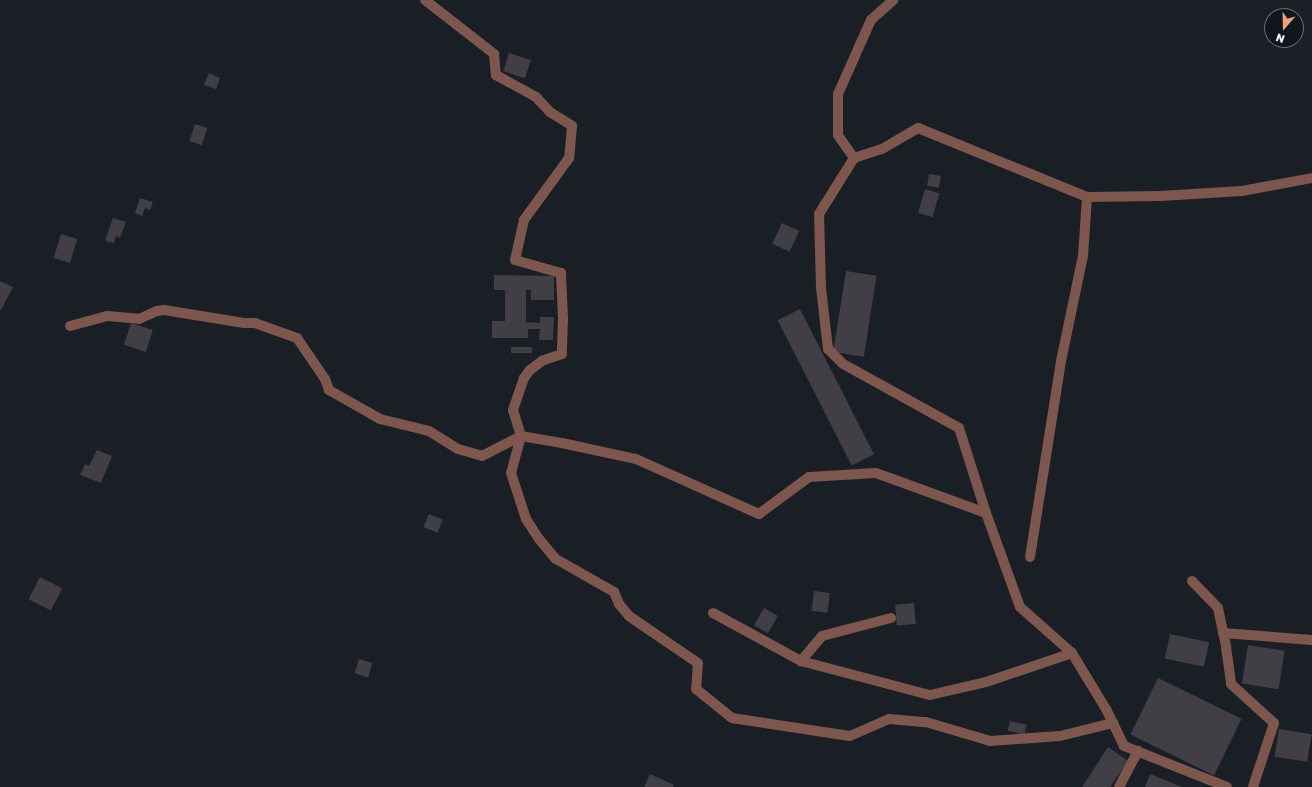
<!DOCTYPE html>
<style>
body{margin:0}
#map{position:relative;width:1312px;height:787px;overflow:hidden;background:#1a1e25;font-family:"Golos Text",sans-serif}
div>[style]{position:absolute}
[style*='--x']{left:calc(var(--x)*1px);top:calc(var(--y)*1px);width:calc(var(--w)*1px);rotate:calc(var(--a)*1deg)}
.building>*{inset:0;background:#423e46;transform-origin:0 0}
.minor>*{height:10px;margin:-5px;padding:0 5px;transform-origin:5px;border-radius:5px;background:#7d564e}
span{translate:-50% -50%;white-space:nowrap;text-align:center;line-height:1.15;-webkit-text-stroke:4px #11151c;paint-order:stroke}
.north{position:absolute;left:1264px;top:8px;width:40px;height:40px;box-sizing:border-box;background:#11151c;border:1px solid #6a6e74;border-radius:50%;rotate:200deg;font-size:11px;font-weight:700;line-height:16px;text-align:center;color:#f0f3f8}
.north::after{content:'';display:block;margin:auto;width:14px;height:18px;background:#f0a279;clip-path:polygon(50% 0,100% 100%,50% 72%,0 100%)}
</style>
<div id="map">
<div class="building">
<i style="left:509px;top:53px;width:23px;height:19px;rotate:18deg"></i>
<i style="clip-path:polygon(209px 73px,220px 78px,216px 89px,204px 85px)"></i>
<i style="left:195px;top:124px;width:13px;height:18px;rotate:18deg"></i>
<i style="left:929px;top:174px;width:12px;height:12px;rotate:9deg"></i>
<i style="left:925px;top:189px;width:15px;height:25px;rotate:16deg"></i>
<i style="clip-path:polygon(140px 198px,153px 202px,150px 210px,145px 208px,142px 216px,135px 213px)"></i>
<i style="clip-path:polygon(113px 218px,126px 222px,120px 238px,116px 236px,114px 243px,105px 241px)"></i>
<i style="left:782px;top:223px;width:19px;height:23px;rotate:25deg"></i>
<i style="left:61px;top:234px;width:17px;height:25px;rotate:17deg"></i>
<i style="left:846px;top:271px;width:31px;height:82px;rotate:9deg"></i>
<i style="clip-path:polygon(494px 275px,554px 276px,554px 300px,531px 300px,531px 290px,526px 290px,526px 322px,540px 323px,540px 317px,554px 317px,553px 340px,539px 340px,540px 329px,528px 329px,528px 338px,492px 338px,492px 321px,505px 321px,505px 290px,494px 290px)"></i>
<i style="clip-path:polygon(0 281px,13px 287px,1px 310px,0 310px)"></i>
<i style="left:800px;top:309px;width:163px;height:25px;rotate:63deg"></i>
<i style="left:131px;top:323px;width:23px;height:23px;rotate:18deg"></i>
<i style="left:511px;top:347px;width:21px;height:6px"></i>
<i style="clip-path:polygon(97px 450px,112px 456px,101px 483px,80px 475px,85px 464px,89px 466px)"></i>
<i style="left:429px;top:514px;width:15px;height:14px;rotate:23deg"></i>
<i style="left:40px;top:577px;width:25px;height:25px;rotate:27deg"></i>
<i style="left:814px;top:591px;width:16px;height:20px;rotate:7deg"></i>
<i style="left:914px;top:603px;width:21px;height:19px;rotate:85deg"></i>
<i style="left:764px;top:608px;width:16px;height:20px;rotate:30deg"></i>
<i style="left:1170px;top:634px;width:40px;height:25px;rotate:12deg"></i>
<i style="left:1248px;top:645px;width:37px;height:39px;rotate:9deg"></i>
<i style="left:359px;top:659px;width:14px;height:15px;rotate:17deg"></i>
<i style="left:1158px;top:678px;width:93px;height:63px;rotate:26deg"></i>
<i style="left:1010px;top:721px;width:17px;height:10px;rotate:13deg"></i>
<i style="left:1279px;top:729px;width:33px;height:28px;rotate:9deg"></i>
<i style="clip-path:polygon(1108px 747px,1128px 761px,1110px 787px,1082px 787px)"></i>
<i style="clip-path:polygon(650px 774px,674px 785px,673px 787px,644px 787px)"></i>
<i style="clip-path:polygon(1150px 774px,1182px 787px,1145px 787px)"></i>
</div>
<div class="minor">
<i style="--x:425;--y:0;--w:88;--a:38"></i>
<i style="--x:494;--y:54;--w:21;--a:85"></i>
<i style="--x:496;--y:75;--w:46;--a:28.8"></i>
<i style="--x:536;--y:97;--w:21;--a:47"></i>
<i style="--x:550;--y:112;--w:26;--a:32"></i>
<i style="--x:572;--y:126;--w:32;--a:95"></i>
<i style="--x:569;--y:158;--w:77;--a:126"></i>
<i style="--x:524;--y:220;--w:41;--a:102.7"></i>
<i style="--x:515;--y:260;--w:48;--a:15.8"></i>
<i style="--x:561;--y:273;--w:46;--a:87.5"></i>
<i style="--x:563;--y:319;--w:35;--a:92"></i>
<i style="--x:562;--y:354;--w:21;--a:161"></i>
<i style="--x:542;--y:361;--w:15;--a:143"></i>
<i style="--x:530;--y:370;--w:10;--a:127"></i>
<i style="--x:524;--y:378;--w:34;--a:109"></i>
<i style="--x:513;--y:410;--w:27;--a:73"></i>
<i style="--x:521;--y:436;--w:42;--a:9.7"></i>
<i style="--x:562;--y:443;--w:76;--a:12.2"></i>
<i style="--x:636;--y:459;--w:135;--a:24.1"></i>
<i style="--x:759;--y:514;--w:62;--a:-36.5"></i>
<i style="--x:809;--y:477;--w:67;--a:-3.4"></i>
<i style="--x:876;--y:473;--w:117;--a:20"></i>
<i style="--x:854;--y:158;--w:28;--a:-125"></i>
<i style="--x:838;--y:135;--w:41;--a:-90"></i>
<i style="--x:838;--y:94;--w:81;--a:-66"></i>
<i style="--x:871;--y:20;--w:30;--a:-42"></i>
<i style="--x:70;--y:326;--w:38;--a:-15"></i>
<i style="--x:107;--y:316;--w:32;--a:5"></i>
<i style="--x:139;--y:319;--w:20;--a:-24"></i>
<i style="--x:157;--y:311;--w:7;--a:-8"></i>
<i style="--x:164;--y:310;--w:81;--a:9.2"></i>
<i style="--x:244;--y:323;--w:11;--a:0"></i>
<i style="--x:255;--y:323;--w:45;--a:19.7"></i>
<i style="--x:297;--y:338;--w:50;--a:55.7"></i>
<i style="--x:325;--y:379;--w:12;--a:70"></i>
<i style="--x:329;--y:390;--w:59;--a:29.6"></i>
<i style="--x:380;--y:419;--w:50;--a:13.8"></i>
<i style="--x:429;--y:431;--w:34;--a:32"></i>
<i style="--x:458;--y:449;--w:25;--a:16"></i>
<i style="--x:482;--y:456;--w:44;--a:-27.1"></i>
<i style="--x:521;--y:436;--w:38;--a:105"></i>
<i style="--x:511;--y:473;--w:48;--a:71.9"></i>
<i style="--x:526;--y:519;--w:24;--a:57"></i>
<i style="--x:539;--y:539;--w:26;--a:50"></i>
<i style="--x:556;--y:559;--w:67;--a:29.6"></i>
<i style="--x:614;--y:592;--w:13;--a:67"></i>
<i style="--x:619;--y:604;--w:16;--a:50"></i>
<i style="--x:629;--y:616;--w:83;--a:34.3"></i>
<i style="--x:698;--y:663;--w:26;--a:94"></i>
<i style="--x:696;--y:689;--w:46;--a:38.9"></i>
<i style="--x:732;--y:718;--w:119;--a:8.7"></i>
<i style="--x:850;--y:736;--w:43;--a:-23.6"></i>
<i style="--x:889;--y:719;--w:37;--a:5"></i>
<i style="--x:926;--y:722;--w:67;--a:16.5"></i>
<i style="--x:990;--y:741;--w:70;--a:-4.1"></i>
<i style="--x:1060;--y:736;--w:55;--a:-13.8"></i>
<i style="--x:1030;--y:557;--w:198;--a:-81"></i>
<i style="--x:1061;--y:361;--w:107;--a:-78.2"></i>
<i style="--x:1083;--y:256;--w:59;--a:-86.1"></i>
<i style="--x:1192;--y:581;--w:37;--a:46"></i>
<i style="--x:1218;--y:608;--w:40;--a:78"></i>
<i style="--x:1226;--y:647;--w:37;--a:82"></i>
<i style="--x:1231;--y:684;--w:58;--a:42.2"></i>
<i style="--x:1274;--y:723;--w:67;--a:108.2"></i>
<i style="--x:713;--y:613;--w:100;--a:28.6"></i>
<i style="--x:891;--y:618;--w:71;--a:165.4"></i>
<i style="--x:822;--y:636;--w:33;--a:130"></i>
<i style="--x:801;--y:661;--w:133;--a:14.8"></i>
<i style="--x:930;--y:695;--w:57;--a:-13.1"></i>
<i style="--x:986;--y:682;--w:91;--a:-18.6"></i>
<i style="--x:1223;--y:633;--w:89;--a:4.5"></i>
<i style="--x:1119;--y:787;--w:41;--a:-62.2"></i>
<i style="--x:1227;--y:787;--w:111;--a:-158.3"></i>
<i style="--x:1124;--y:746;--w:41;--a:-115.9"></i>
<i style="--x:1106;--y:709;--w:66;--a:-121.3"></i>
<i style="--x:1072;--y:653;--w:69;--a:-138.5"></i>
<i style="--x:1020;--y:607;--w:100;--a:-109.9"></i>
<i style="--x:986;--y:513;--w:89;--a:-107.6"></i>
<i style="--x:959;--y:428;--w:132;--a:-151.1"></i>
<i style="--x:843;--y:364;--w:21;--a:-135"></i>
<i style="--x:828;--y:349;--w:61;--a:-96.5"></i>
<i style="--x:821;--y:288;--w:74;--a:-91.5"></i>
<i style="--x:819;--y:214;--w:66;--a:-58"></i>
<i style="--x:854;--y:158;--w:29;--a:-18"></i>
<i style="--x:882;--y:149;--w:42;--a:-30.3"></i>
<i style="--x:918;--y:128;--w:183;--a:22.2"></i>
<i style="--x:1087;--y:197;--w:73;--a:-0.8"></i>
<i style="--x:1160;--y:196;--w:82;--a:-3.5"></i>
<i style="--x:1242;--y:191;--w:71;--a:-10.5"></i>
</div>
<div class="north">N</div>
</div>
